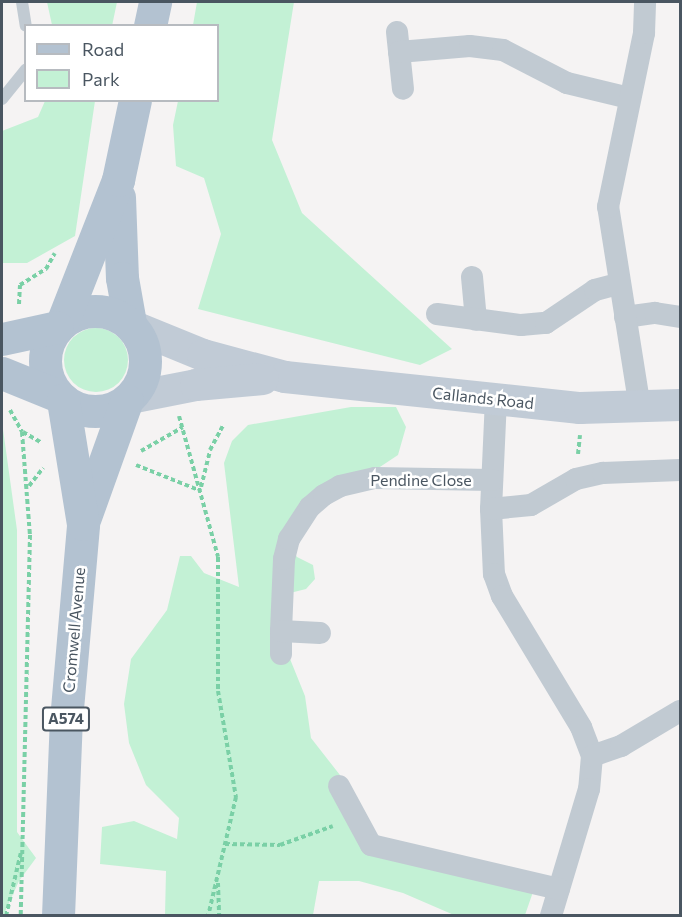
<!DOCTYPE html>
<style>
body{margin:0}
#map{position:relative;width:682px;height:917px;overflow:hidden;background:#f5f3f3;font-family:Commissioner,sans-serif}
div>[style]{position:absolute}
.green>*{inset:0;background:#c3f1d5}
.round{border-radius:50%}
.path>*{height:4px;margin-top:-2px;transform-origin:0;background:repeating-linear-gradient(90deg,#7ad0a6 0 4.5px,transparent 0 7.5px)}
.lane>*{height:12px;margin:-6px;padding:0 6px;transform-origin:6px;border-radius:6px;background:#c1cad2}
.street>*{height:22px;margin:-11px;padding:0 11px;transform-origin:11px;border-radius:11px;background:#c1cad2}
.secondary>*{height:32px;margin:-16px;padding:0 16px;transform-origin:16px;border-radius:16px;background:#c1cbd6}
.primary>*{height:33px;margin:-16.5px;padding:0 16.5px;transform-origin:16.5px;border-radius:16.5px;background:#b3c2d1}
.primary>.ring{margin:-16.5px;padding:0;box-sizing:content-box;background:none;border:33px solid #b3c2d1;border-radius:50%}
span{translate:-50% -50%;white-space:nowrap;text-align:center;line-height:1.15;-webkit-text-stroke:5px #fff;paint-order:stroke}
.shield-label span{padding:2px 4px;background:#fff;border:2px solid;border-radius:4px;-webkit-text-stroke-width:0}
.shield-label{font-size:15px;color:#4a5661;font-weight:700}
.street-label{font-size:16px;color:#4a5661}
.frame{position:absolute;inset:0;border:3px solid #4a5661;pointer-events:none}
.legend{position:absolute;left:24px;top:24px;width:195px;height:78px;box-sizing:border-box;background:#fff;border:2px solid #b7bbc0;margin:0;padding:8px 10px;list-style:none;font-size:18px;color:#4a5661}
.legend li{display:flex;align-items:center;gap:12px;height:30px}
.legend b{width:30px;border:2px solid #b7bbc0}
</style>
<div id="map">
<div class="green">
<i style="clip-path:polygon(47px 2px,117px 2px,112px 26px,52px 25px)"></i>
<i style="clip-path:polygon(197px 2px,294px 2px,272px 140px,302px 213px,452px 349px,420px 365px,198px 309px,221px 234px,204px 178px,176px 166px,173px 125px,178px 101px,218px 100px,218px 26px,193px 25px)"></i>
<i style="clip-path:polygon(45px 101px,95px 101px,75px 236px,27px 263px,2px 263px,2px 131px,38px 117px)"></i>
<i class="round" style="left:64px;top:328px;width:64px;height:64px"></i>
<i style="clip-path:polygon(351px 407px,396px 407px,406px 427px,398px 455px,324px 504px,284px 538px,297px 557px,313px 565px,315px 579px,306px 589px,290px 593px,288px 654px,305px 696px,311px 738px,354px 793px,363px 843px,534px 889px,525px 915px,454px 915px,403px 893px,359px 881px,319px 881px,313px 915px,165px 915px,166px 871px,100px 864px,102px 827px,134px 821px,177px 839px,179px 818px,146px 785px,129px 743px,124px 704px,131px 659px,167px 610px,180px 556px,191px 556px,204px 573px,239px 587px,224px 463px,232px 441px,248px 425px)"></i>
<i style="clip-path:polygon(2px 422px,17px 530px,17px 832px,36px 858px,19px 881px,3px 916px)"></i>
</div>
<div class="path">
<i style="left:19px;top:304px;width:19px;rotate:-87deg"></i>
<i style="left:20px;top:285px;width:31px;rotate:-32deg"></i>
<i style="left:46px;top:269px;width:18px;rotate:-61deg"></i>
<i style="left:10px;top:410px;width:25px;rotate:61deg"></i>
<i style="left:22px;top:432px;width:103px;rotate:85.6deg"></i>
<i style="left:30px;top:535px;width:381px;rotate:91.4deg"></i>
<i style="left:179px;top:416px;width:146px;rotate:74.5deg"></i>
<i style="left:218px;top:557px;width:134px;rotate:90deg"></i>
<i style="left:218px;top:691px;width:108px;rotate:80.4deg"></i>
<i style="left:236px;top:797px;width:122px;rotate:103.2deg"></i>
<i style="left:23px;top:432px;width:20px;rotate:30deg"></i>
<i style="left:141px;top:451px;width:48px;rotate:-29.7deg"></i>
<i style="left:578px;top:454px;width:19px;rotate:-84deg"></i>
<i style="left:136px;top:465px;width:70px;rotate:21.8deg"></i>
<i style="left:29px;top:486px;width:23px;rotate:-52deg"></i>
<i style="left:201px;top:487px;width:38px;rotate:-76deg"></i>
<i style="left:210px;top:450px;width:27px;rotate:-62deg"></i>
<i style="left:225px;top:844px;width:55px;rotate:1deg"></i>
<i style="left:280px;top:845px;width:56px;rotate:-19.7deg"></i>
<i style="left:218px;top:883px;width:33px;rotate:88deg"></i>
<i style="left:6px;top:916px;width:66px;rotate:-76.8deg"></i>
</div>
<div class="lane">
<i style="left:22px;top:2px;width:24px;rotate:81deg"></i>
<i style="left:2px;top:99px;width:38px;rotate:-51deg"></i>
</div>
<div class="street">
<i style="left:397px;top:32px;width:57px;rotate:84deg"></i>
<i style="left:399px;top:52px;width:71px;rotate:-4.8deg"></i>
<i style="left:470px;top:46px;width:33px;rotate:7deg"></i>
<i style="left:503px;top:50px;width:72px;rotate:27.3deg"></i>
<i style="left:567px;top:83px;width:64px;rotate:13.6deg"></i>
<i style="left:472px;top:277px;width:43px;rotate:84.7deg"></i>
<i style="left:437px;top:314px;width:85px;rotate:7.5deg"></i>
<i style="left:521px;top:325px;width:25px;rotate:-5deg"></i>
<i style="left:546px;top:323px;width:59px;rotate:-34deg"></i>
<i style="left:595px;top:290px;width:24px;rotate:-15deg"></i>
<i style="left:625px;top:317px;width:30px;rotate:-8deg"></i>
<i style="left:655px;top:313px;width:25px;rotate:9deg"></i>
<i style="left:496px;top:399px;width:110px;rotate:92.6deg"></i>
<i style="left:491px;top:509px;width:65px;rotate:87.4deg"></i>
<i style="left:494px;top:574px;width:23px;rotate:70deg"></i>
<i style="left:502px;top:596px;width:153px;rotate:58.9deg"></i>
<i style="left:581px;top:727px;width:31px;rotate:69deg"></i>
<i style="left:592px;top:756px;width:33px;rotate:95deg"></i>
<i style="left:589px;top:789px;width:133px;rotate:106.7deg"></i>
<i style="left:640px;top:408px;width:204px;rotate:-99deg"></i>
<i style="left:608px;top:207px;width:178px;rotate:-78.3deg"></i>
<i style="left:644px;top:33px;width:31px;rotate:-88deg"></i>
<i style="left:491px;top:509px;width:40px;rotate:-5.7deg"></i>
<i style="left:531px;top:505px;width:52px;rotate:-30deg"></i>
<i style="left:576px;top:479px;width:28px;rotate:-13deg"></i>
<i style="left:603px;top:473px;width:77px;rotate:-2.2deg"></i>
<i style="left:281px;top:631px;width:72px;rotate:-87.6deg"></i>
<i style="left:284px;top:559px;width:21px;rotate:-76deg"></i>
<i style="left:289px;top:539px;width:38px;rotate:-57deg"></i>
<i style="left:310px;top:507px;width:18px;rotate:-41deg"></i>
<i style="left:324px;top:495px;width:18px;rotate:-29deg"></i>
<i style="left:340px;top:486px;width:36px;rotate:-13deg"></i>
<i style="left:375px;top:478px;width:117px;rotate:1deg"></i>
<i style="left:281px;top:654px;width:23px;rotate:-90deg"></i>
<i style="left:281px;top:631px;width:39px;rotate:3deg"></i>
<i style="left:592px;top:756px;width:31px;rotate:-19deg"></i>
<i style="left:621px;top:746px;width:69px;rotate:-30.7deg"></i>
<i style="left:339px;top:786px;width:67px;rotate:61.5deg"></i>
<i style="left:371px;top:845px;width:193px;rotate:13.2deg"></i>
</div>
<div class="secondary">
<i style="left:132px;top:326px;width:77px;rotate:22.2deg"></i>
<i style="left:203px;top:355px;width:85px;rotate:15deg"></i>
<i style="left:285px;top:377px;width:297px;rotate:6deg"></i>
<i style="left:580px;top:408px;width:100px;rotate:-1.7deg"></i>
<i style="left:130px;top:398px;width:67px;rotate:-11.1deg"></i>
<i style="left:196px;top:385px;width:67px;rotate:-5.1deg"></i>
</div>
<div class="primary">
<i style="left:150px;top:26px;width:25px;rotate:-78deg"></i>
<i style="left:119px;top:197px;width:81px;rotate:87.9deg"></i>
<i style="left:122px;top:278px;width:46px;rotate:79.9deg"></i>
<i class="ring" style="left:45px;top:311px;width:67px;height:67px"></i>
<i style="left:62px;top:323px;width:154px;rotate:-68.6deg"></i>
<i style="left:118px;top:180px;width:82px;rotate:-78deg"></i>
<i style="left:2px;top:339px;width:56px;rotate:-12.3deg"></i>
<i style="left:2px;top:373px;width:61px;rotate:22deg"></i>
<i style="left:85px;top:517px;width:124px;rotate:-70.3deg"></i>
<i style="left:58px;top:916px;width:196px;rotate:-87.7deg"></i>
<i style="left:66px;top:720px;width:197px;rotate:-85deg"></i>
<i style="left:83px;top:524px;width:126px;rotate:-99.2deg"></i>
</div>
<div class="shield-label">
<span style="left:66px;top:719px">A574</span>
</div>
<div class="street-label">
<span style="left:483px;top:398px;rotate:6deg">Callands Road</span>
<span style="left:421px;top:480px">Pendine Close</span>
<span style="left:74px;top:630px;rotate:-85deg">Cromwell Avenue</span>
</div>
<div class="frame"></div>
<ul class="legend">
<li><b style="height:8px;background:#b3c2d1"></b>Road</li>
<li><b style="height:16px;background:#c3f1d5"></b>Park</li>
</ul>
</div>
